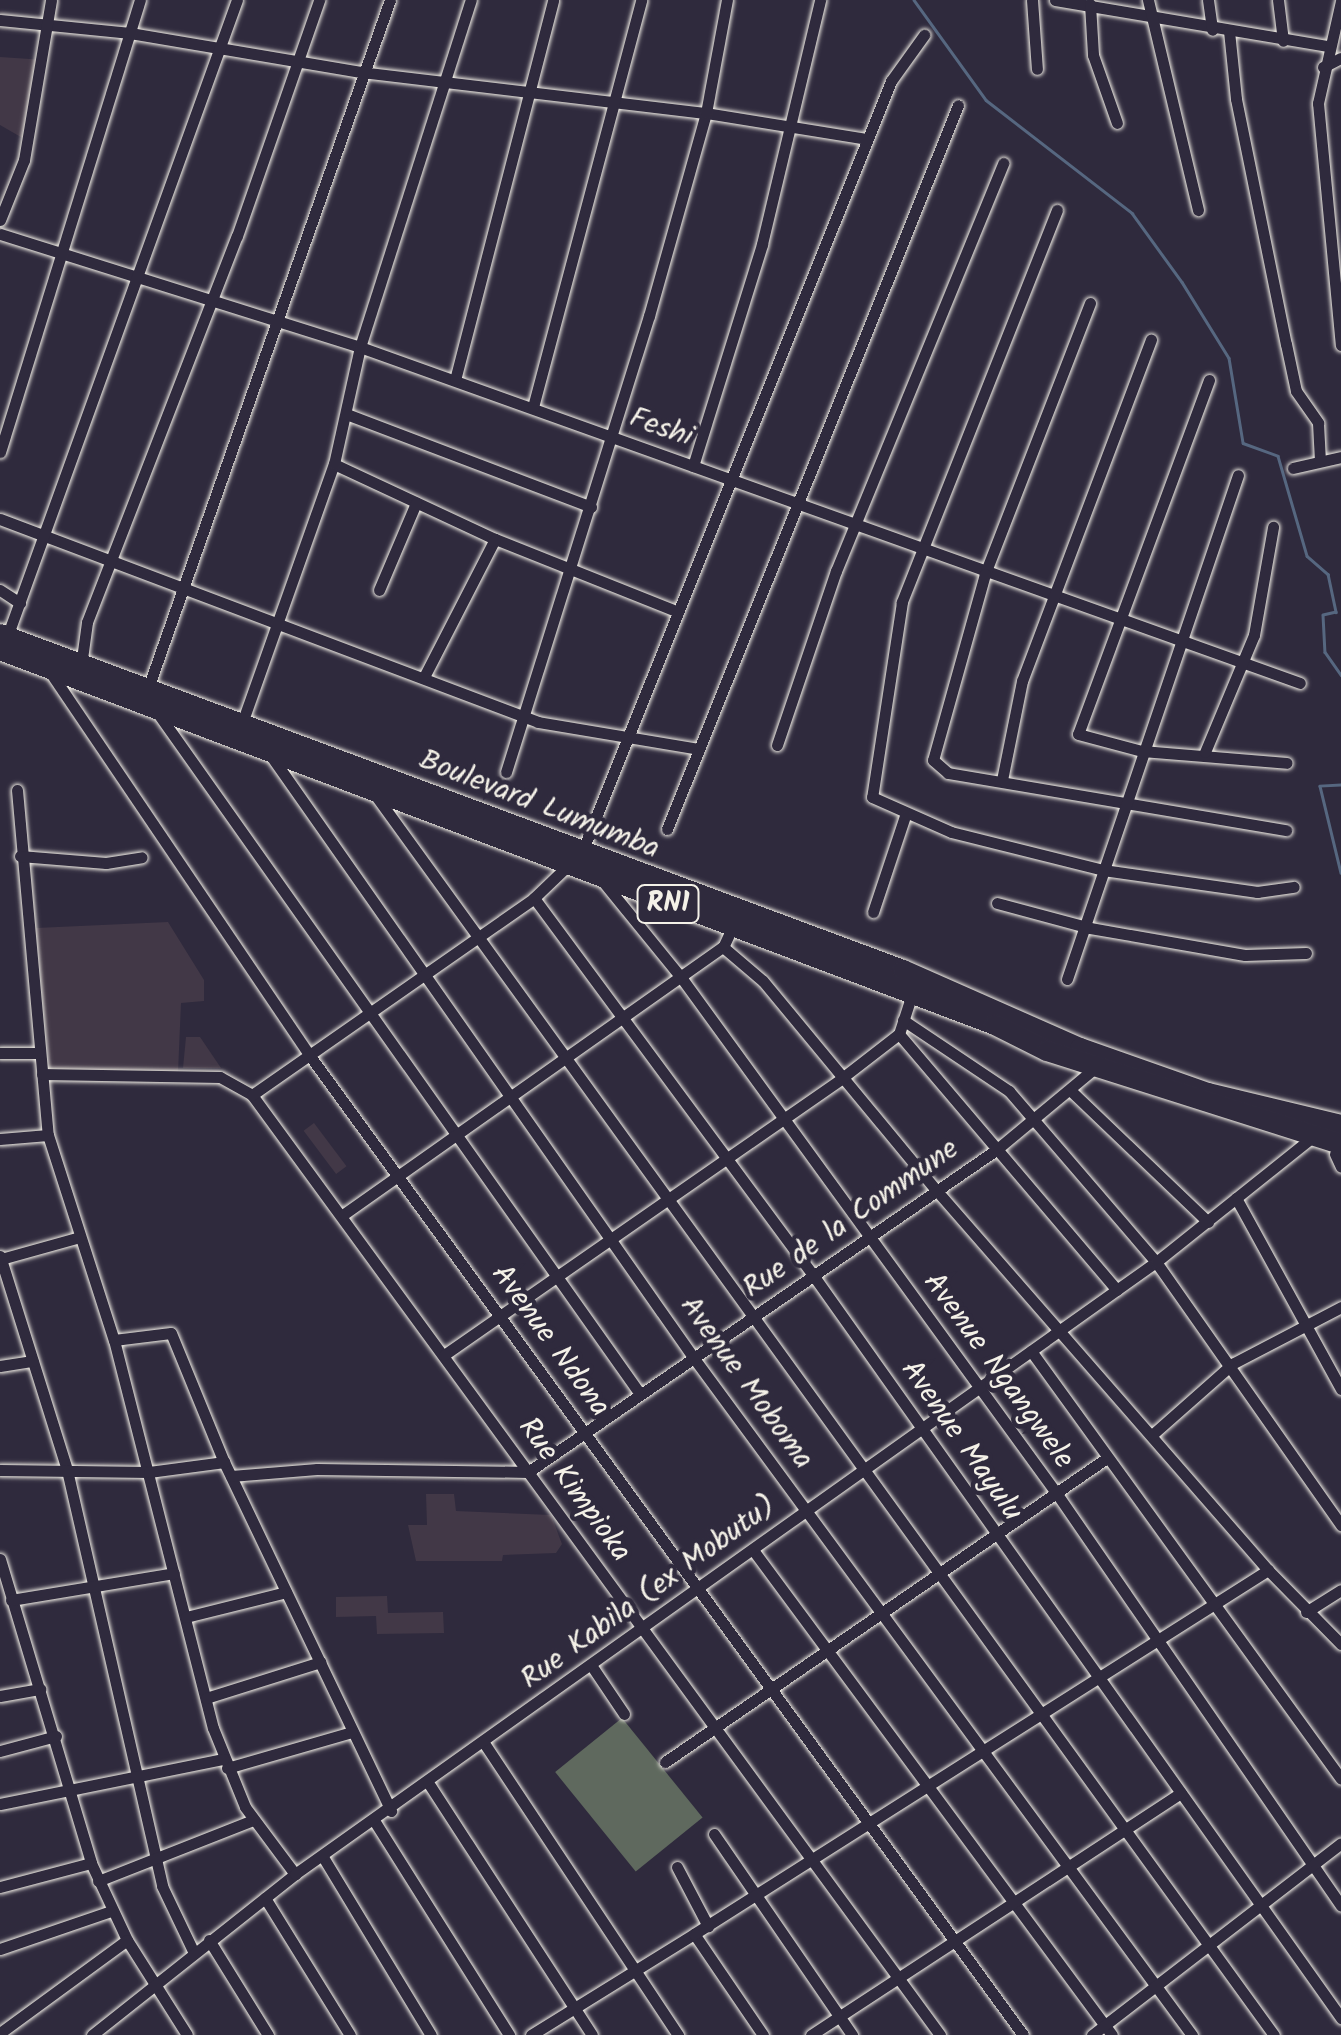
<!DOCTYPE html>
<style>
body{margin:0}
#map{position:relative;width:1341px;height:2035px;overflow:hidden;background:#2f2a3d;font-family:Kalam,sans-serif}
div>[style]{position:absolute}
.built>*{inset:0;background:#423847;transform-origin:0 0}
.green>*{inset:0;background:#5f695e;transform-origin:0 0}
.stream>*{height:2.5px;margin:-1.25px;padding:0 1.25px;transform-origin:1.25px;border-radius:1.25px;background:#566780}
.roads{filter:drop-shadow(0 0 2px #f4f1e8) drop-shadow(0 0 2px #f4f1e8)}
.street>*{height:11px;margin:-5.5px;padding:0 5.5px;transform-origin:5.5px;border-radius:5.5px;background:#2f2a3d}
.highway>*{height:20px;margin:-10px;padding:0 10px;transform-origin:10px;border-radius:10px;background:#2f2a3d}
span{translate:-50% -50%;white-space:nowrap;text-align:center;line-height:1.15;-webkit-text-stroke:9px #2f2a3d;paint-order:stroke}
.shield-label span{padding:2px 8px;background:#2f2a3d;border:2px solid;border-radius:8px;-webkit-text-stroke-width:0}
.shield-label{font-size:28px;color:#f4f1e8;font-weight:700}
.street-label{font-size:30px;color:#f4f1e8}
</style>
<div id="map">
<div class="built">
<i style="clip-path:polygon(0 57px,45px 60px,26px 140px,0 125px)"></i>
<i style="clip-path:polygon(168px 922px,204px 980px,204px 1001px,181px 1003px,178px 1073px,50px 1071px,36px 928px)"></i>
<i style="clip-path:polygon(186px 1037px,200px 1037px,221px 1068px,183px 1068px)"></i>
<i style="left:314px;top:1123px;width:54px;height:13px;rotate:53deg"></i>
<i style="clip-path:polygon(426px 1494px,454px 1494px,456px 1511px,551px 1515px,562px 1544px,556px 1553px,503px 1555px,502px 1561px,416px 1561px,408px 1525px,427px 1525px)"></i>
<i style="clip-path:polygon(387px 1596px,388px 1613px,443px 1612px,444px 1633px,377px 1634px,376px 1616px,336px 1617px,336px 1597px)"></i>
</div>
<div class="green">
<i style="left:622px;top:1718px;width:128px;height:86px;rotate:51deg"></i>
</div>
<div class="stream">
<i style="left:914px;top:0;width:123px;rotate:54.2deg"></i>
<i style="left:986px;top:100px;width:185px;rotate:37.7deg"></i>
<i style="left:1132px;top:213px;width:85px;rotate:54.1deg"></i>
<i style="left:1182px;top:282px;width:89px;rotate:58.3deg"></i>
<i style="left:1229px;top:358px;width:86px;rotate:80.6deg"></i>
<i style="left:1243px;top:443px;width:37px;rotate:20deg"></i>
<i style="left:1278px;top:456px;width:104px;rotate:73.8deg"></i>
<i style="left:1307px;top:556px;width:28px;rotate:41deg"></i>
<i style="left:1328px;top:574px;width:39px;rotate:78deg"></i>
<i style="left:1336px;top:612px;width:13px;rotate:167deg"></i>
<i style="left:1323px;top:615px;width:37px;rotate:87deg"></i>
<i style="left:1325px;top:652px;width:28px;rotate:55deg"></i>
<i style="left:1341px;top:785px;width:21px;rotate:177deg"></i>
<i style="left:1320px;top:786px;width:89px;rotate:76.4deg"></i>
</div>
<div class="roads">
<div class="street">
<i style="left:1032px;top:0;width:69px;rotate:85.9deg"></i>
<i style="left:1055px;top:0;width:277px;rotate:9.6deg"></i>
<i style="left:1148px;top:0;width:216px;rotate:76.6deg"></i>
<i style="left:1208px;top:0;width:30px;rotate:82deg"></i>
<i style="left:1278px;top:0;width:41px;rotate:83deg"></i>
<i style="left:1341px;top:1px;width:105px;rotate:102.7deg"></i>
<i style="left:1318px;top:103px;width:243px;rotate:84.6deg"></i>
<i style="left:1090px;top:4px;width:51px;rotate:86.6deg"></i>
<i style="left:1093px;top:55px;width:72px;rotate:70.6deg"></i>
<i style="left:0;top:20px;width:131px;rotate:5.7deg"></i>
<i style="left:130px;top:33px;width:234px;rotate:9.6deg"></i>
<i style="left:361px;top:72px;width:347px;rotate:6.8deg"></i>
<i style="left:706px;top:113px;width:163px;rotate:9.2deg"></i>
<i style="left:1229px;top:31px;width:68px;rotate:84.1deg"></i>
<i style="left:1236px;top:99px;width:250px;rotate:78.5deg"></i>
<i style="left:1286px;top:344px;width:48px;rotate:78deg"></i>
<i style="left:1296px;top:391px;width:39px;rotate:55deg"></i>
<i style="left:1318px;top:423px;width:35px;rotate:87deg"></i>
<i style="left:1323px;top:67px;width:20px;rotate:-27deg"></i>
<i style="left:1057px;top:210px;width:422px;rotate:111.6deg"></i>
<i style="left:902px;top:602px;width:197px;rotate:98.7deg"></i>
<i style="left:872px;top:797px;width:86px;rotate:23.9deg"></i>
<i style="left:951px;top:832px;width:157px;rotate:14deg"></i>
<i style="left:1103px;top:870px;width:156px;rotate:8.1deg"></i>
<i style="left:1257px;top:892px;width:37px;rotate:-8deg"></i>
<i style="left:0;top:220px;width:65px;rotate:-68.2deg"></i>
<i style="left:24px;top:160px;width:162px;rotate:-80.4deg"></i>
<i style="left:0;top:234px;width:377px;rotate:17.4deg"></i>
<i style="left:360px;top:347px;width:998px;rotate:19.67deg"></i>
<i style="left:1090px;top:303px;width:291px;rotate:111.2deg"></i>
<i style="left:985px;top:574px;width:193px;rotate:105.6deg"></i>
<i style="left:933px;top:760px;width:20px;rotate:41deg"></i>
<i style="left:948px;top:773px;width:343px;rotate:9.6deg"></i>
<i style="left:455px;top:380px;width:392px;rotate:-75.5deg"></i>
<i style="left:1209px;top:380px;width:377px;rotate:110.3deg"></i>
<i style="left:1078px;top:734px;width:66px;rotate:14.9deg"></i>
<i style="left:1142px;top:751px;width:145px;rotate:4.7deg"></i>
<i style="left:533px;top:407px;width:421px;rotate:-75.1deg"></i>
<i style="left:349px;top:415px;width:259px;rotate:20.8deg"></i>
<i style="left:0;top:452px;width:473px;rotate:-72.8deg"></i>
<i style="left:334px;top:464px;width:178px;rotate:25deg"></i>
<i style="left:495px;top:539px;width:197px;rotate:21.7deg"></i>
<i style="left:693px;top:466px;width:232px;rotate:-72.7deg"></i>
<i style="left:762px;top:244px;width:251px;rotate:-76.6deg"></i>
<i style="left:1293px;top:468px;width:49px;rotate:-12.9deg"></i>
<i style="left:0;top:519px;width:575px;rotate:20.67deg"></i>
<i style="left:538px;top:722px;width:163px;rotate:9.5deg"></i>
<i style="left:0;top:590px;width:24px;rotate:33deg"></i>
<i style="left:379px;top:590px;width:95px;rotate:-67deg"></i>
<i style="left:7px;top:637px;width:677px;rotate:-70.15deg"></i>
<i style="left:81px;top:666px;width:44px;rotate:-82.2deg"></i>
<i style="left:87px;top:622px;width:414px;rotate:-68.8deg"></i>
<i style="left:237px;top:236px;width:250px;rotate:-70.8deg"></i>
<i style="left:48px;top:669px;width:467px;rotate:55.9deg"></i>
<i style="left:310px;top:1056px;width:1211px;rotate:53.93deg"></i>
<i style="left:424px;top:677px;width:155px;rotate:-62.8deg"></i>
<i style="left:147px;top:691px;width:732px;rotate:-70.63deg"></i>
<i style="left:157px;top:712px;width:836px;rotate:54.69deg"></i>
<i style="left:241px;top:726px;width:278px;rotate:-70.5deg"></i>
<i style="left:334px;top:464px;width:120px;rotate:-77.5deg"></i>
<i style="left:360px;top:347px;width:364px;rotate:-72.3deg"></i>
<i style="left:777px;top:745px;width:184px;rotate:-71.3deg"></i>
<i style="left:836px;top:571px;width:441px;rotate:-67.7deg"></i>
<i style="left:1205px;top:752px;width:127px;rotate:-67.3deg"></i>
<i style="left:1254px;top:635px;width:110px;rotate:-80deg"></i>
<i style="left:269px;top:753px;width:738px;rotate:54.93deg"></i>
<i style="left:693px;top:1357px;width:842px;rotate:53.65deg"></i>
<i style="left:506px;top:772px;width:478px;rotate:-72.6deg"></i>
<i style="left:649px;top:316px;width:211px;rotate:-74.3deg"></i>
<i style="left:706px;top:113px;width:115px;rotate:-79.5deg"></i>
<i style="left:1002px;top:780px;width:101px;rotate:-78.6deg"></i>
<i style="left:1022px;top:681px;width:365px;rotate:-69.3deg"></i>
<i style="left:17px;top:790px;width:346px;rotate:84.9deg"></i>
<i style="left:48px;top:1135px;width:215px;rotate:72.2deg"></i>
<i style="left:114px;top:1340px;width:400px;rotate:75.7deg"></i>
<i style="left:213px;top:1728px;width:85px;rotate:67.9deg"></i>
<i style="left:245px;top:1807px;width:84px;rotate:53.3deg"></i>
<i style="left:376px;top:796px;width:1530px;rotate:54.07deg"></i>
<i style="left:667px;top:829px;width:780px;rotate:-68.1deg"></i>
<i style="left:20px;top:856px;width:86px;rotate:4.7deg"></i>
<i style="left:106px;top:863px;width:36px;rotate:-9deg"></i>
<i style="left:601px;top:879px;width:130px;rotate:50.9deg"></i>
<i style="left:683px;top:980px;width:636px;rotate:53.96deg"></i>
<i style="left:1057px;top:1494px;width:500px;rotate:55.4deg"></i>
<i style="left:534px;top:898px;width:469px;rotate:53.5deg"></i>
<i style="left:813px;top:1275px;width:912px;rotate:54.6deg"></i>
<i style="left:997px;top:903px;width:96px;rotate:15deg"></i>
<i style="left:1090px;top:928px;width:157px;rotate:9.9deg"></i>
<i style="left:1245px;top:955px;width:61px;rotate:-1.9deg"></i>
<i style="left:873px;top:912px;width:101px;rotate:-71.6deg"></i>
<i style="left:732px;top:928px;width:21px;rotate:115deg"></i>
<i style="left:723px;top:947px;width:52px;rotate:40.4deg"></i>
<i style="left:763px;top:981px;width:273px;rotate:50.4deg"></i>
<i style="left:937px;top:1191px;width:503px;rotate:48.87deg"></i>
<i style="left:1268px;top:1570px;width:104px;rotate:45.4deg"></i>
<i style="left:1067px;top:979px;width:532px;rotate:-71.26deg"></i>
<i style="left:903px;top:1020px;width:128px;rotate:33.8deg"></i>
<i style="left:1009px;top:1091px;width:225px;rotate:49.3deg"></i>
<i style="left:1156px;top:1262px;width:322px;rotate:54.9deg"></i>
<i style="left:899px;top:1034px;width:336px;rotate:49.6deg"></i>
<i style="left:0;top:1053px;width:39px"></i>
<i style="left:42px;top:1074px;width:178px;rotate:1deg"></i>
<i style="left:220px;top:1077px;width:37px;rotate:29deg"></i>
<i style="left:252px;top:1095px;width:1165px;rotate:53.8deg"></i>
<i style="left:1070px;top:1090px;width:191px;rotate:43.7deg"></i>
<i style="left:252px;top:1095px;width:344px;rotate:-34.9deg"></i>
<i style="left:534px;top:898px;width:66px;rotate:-43.8deg"></i>
<i style="left:582px;top:852px;width:831px;rotate:-68.16deg"></i>
<i style="left:891px;top:81px;width:57px;rotate:-54.3deg"></i>
<i style="left:0;top:1139px;width:48px;rotate:-4.8deg"></i>
<i style="left:1335px;top:1154px;width:14px;rotate:65deg"></i>
<i style="left:1236px;top:1198px;width:218px;rotate:61.2deg"></i>
<i style="left:344px;top:1214px;width:464px;rotate:-35.2deg"></i>
<i style="left:0;top:1256px;width:224px;rotate:72.6deg"></i>
<i style="left:67px;top:1470px;width:427px;rotate:77.1deg"></i>
<i style="left:162px;top:1886px;width:72px;rotate:64.5deg"></i>
<i style="left:1px;top:1259px;width:82px;rotate:-15.6deg"></i>
<i style="left:114px;top:1340px;width:57px;rotate:-7deg"></i>
<i style="left:171px;top:1333px;width:139px;rotate:67.7deg"></i>
<i style="left:224px;top:1462px;width:387px;rotate:64.4deg"></i>
<i style="left:1031px;top:1351px;width:528px;rotate:54.08deg"></i>
<i style="left:444px;top:1355px;width:485px;rotate:-34.8deg"></i>
<i style="left:842px;top:1078px;width:72px;rotate:-37.7deg"></i>
<i style="left:899px;top:1034px;width:39px;rotate:-72deg"></i>
<i style="left:0;top:1366px;width:33px;rotate:-9deg"></i>
<i style="left:1153px;top:1434px;width:106px;rotate:-41.5deg"></i>
<i style="left:1232px;top:1364px;width:123px;rotate:-27.6deg"></i>
<i style="left:0;top:1470px;width:149px;rotate:0.8deg"></i>
<i style="left:149px;top:1472px;width:76px;rotate:-7.6deg"></i>
<i style="left:231px;top:1476px;width:86px;rotate:-4.7deg"></i>
<i style="left:317px;top:1469px;width:211px;rotate:0.8deg"></i>
<i style="left:528px;top:1472px;width:568px;rotate:-34.53deg"></i>
<i style="left:996px;top:1150px;width:130px;rotate:-39.7deg"></i>
<i style="left:753px;top:1550px;width:603px;rotate:53.49deg"></i>
<i style="left:0;top:1559px;width:317px;rotate:73.3deg"></i>
<i style="left:91px;top:1863px;width:85px;rotate:64.9deg"></i>
<i style="left:127px;top:1940px;width:112px;rotate:57.7deg"></i>
<i style="left:11px;top:1600px;width:165px;rotate:-9.4deg"></i>
<i style="left:1306px;top:1612px;width:41px;rotate:-32.2deg"></i>
<i style="left:186px;top:1617px;width:103px;rotate:-14deg"></i>
<i style="left:591px;top:1665px;width:59px;rotate:56deg"></i>
<i style="left:0;top:1696px;width:41px;rotate:-9.9deg"></i>
<i style="left:206px;top:1698px;width:120px;rotate:-17.5deg"></i>
<i style="left:484px;top:1743px;width:351px;rotate:56.4deg"></i>
<i style="left:0;top:1751px;width:58px;rotate:-15deg"></i>
<i style="left:665px;top:1762px;width:533px;rotate:-34.53deg"></i>
<i style="left:227px;top:1768px;width:130px;rotate:-16.1deg"></i>
<i style="left:429px;top:1784px;width:299px;rotate:57deg"></i>
<i style="left:0;top:1804px;width:228px;rotate:-11.4deg"></i>
<i style="left:375px;top:1822px;width:252px;rotate:57.8deg"></i>
<i style="left:714px;top:1834px;width:244px;rotate:55.5deg"></i>
<i style="left:323px;top:1857px;width:208px;rotate:58.8deg"></i>
<i style="left:677px;top:1867px;width:67px;rotate:62.3deg"></i>
<i style="left:98px;top:1881px;width:167px;rotate:-21.5deg"></i>
<i style="left:0;top:1887px;width:94px;rotate:-14.8deg"></i>
<i style="left:265px;top:1898px;width:161px;rotate:58.2deg"></i>
<i style="left:209px;top:1940px;width:112px;rotate:58.2deg"></i>
<i style="left:0;top:1949px;width:117px;rotate:-18.9deg"></i>
<i style="left:0;top:2033px;width:157px;rotate:-36.2deg"></i>
<i style="left:92px;top:2035px;width:259px;rotate:-38.4deg"></i>
<i style="left:295px;top:1874px;width:1056px;rotate:-35.41deg"></i>
<i style="left:1156px;top:1262px;width:202px;rotate:-38.6deg"></i>
<i style="left:531px;top:2035px;width:192px;rotate:-31.8deg"></i>
<i style="left:763px;top:2035px;width:122px;rotate:-124.3deg"></i>
<i style="left:694px;top:1934px;width:680px;rotate:-32.38deg"></i>
<i style="left:811px;top:2035px;width:442px;rotate:-33.2deg"></i>
<i style="left:1092px;top:2035px;width:314px;rotate:-37.6deg"></i>
</div>
<div class="highway">
<i style="left:0;top:634px;width:963px;rotate:20.41deg"></i>
<i style="left:903px;top:970px;width:193px;rotate:23.8deg"></i>
<i style="left:1080px;top:1048px;width:136px;rotate:19.4deg"></i>
<i style="left:1208px;top:1093px;width:137px;rotate:13.5deg"></i>
<i style="left:0;top:650px;width:1063px;rotate:20.65deg"></i>
<i style="left:995px;top:1025px;width:58px;rotate:26.6deg"></i>
<i style="left:1047px;top:1051px;width:308px;rotate:17.6deg"></i>
</div>
</div>
<div class="shield-label">
<span style="left:668px;top:904px">RN1</span>
</div>
<div class="street-label">
<span style="left:661px;top:428px;rotate:19deg">Feshi</span>
<span style="left:539px;top:805px;rotate:21deg">Boulevard Lumumba</span>
<span style="left:851px;top:1219px;rotate:-35deg">Rue de la Commune</span>
<span style="left:550px;top:1341px;rotate:54deg">Avenue Ndona</span>
<span style="left:998px;top:1371px;rotate:54deg">Avenue Ngangwele</span>
<span style="left:746px;top:1383px;rotate:54deg">Avenue Moboma</span>
<span style="left:961px;top:1441px;rotate:55deg">Avenue Mayulu</span>
<span style="left:574px;top:1490px;rotate:54deg">Rue Kimpioka</span>
<span style="left:649px;top:1593px;rotate:-36deg">Rue Kabila (ex Mobutu)</span>
</div>
</div>
